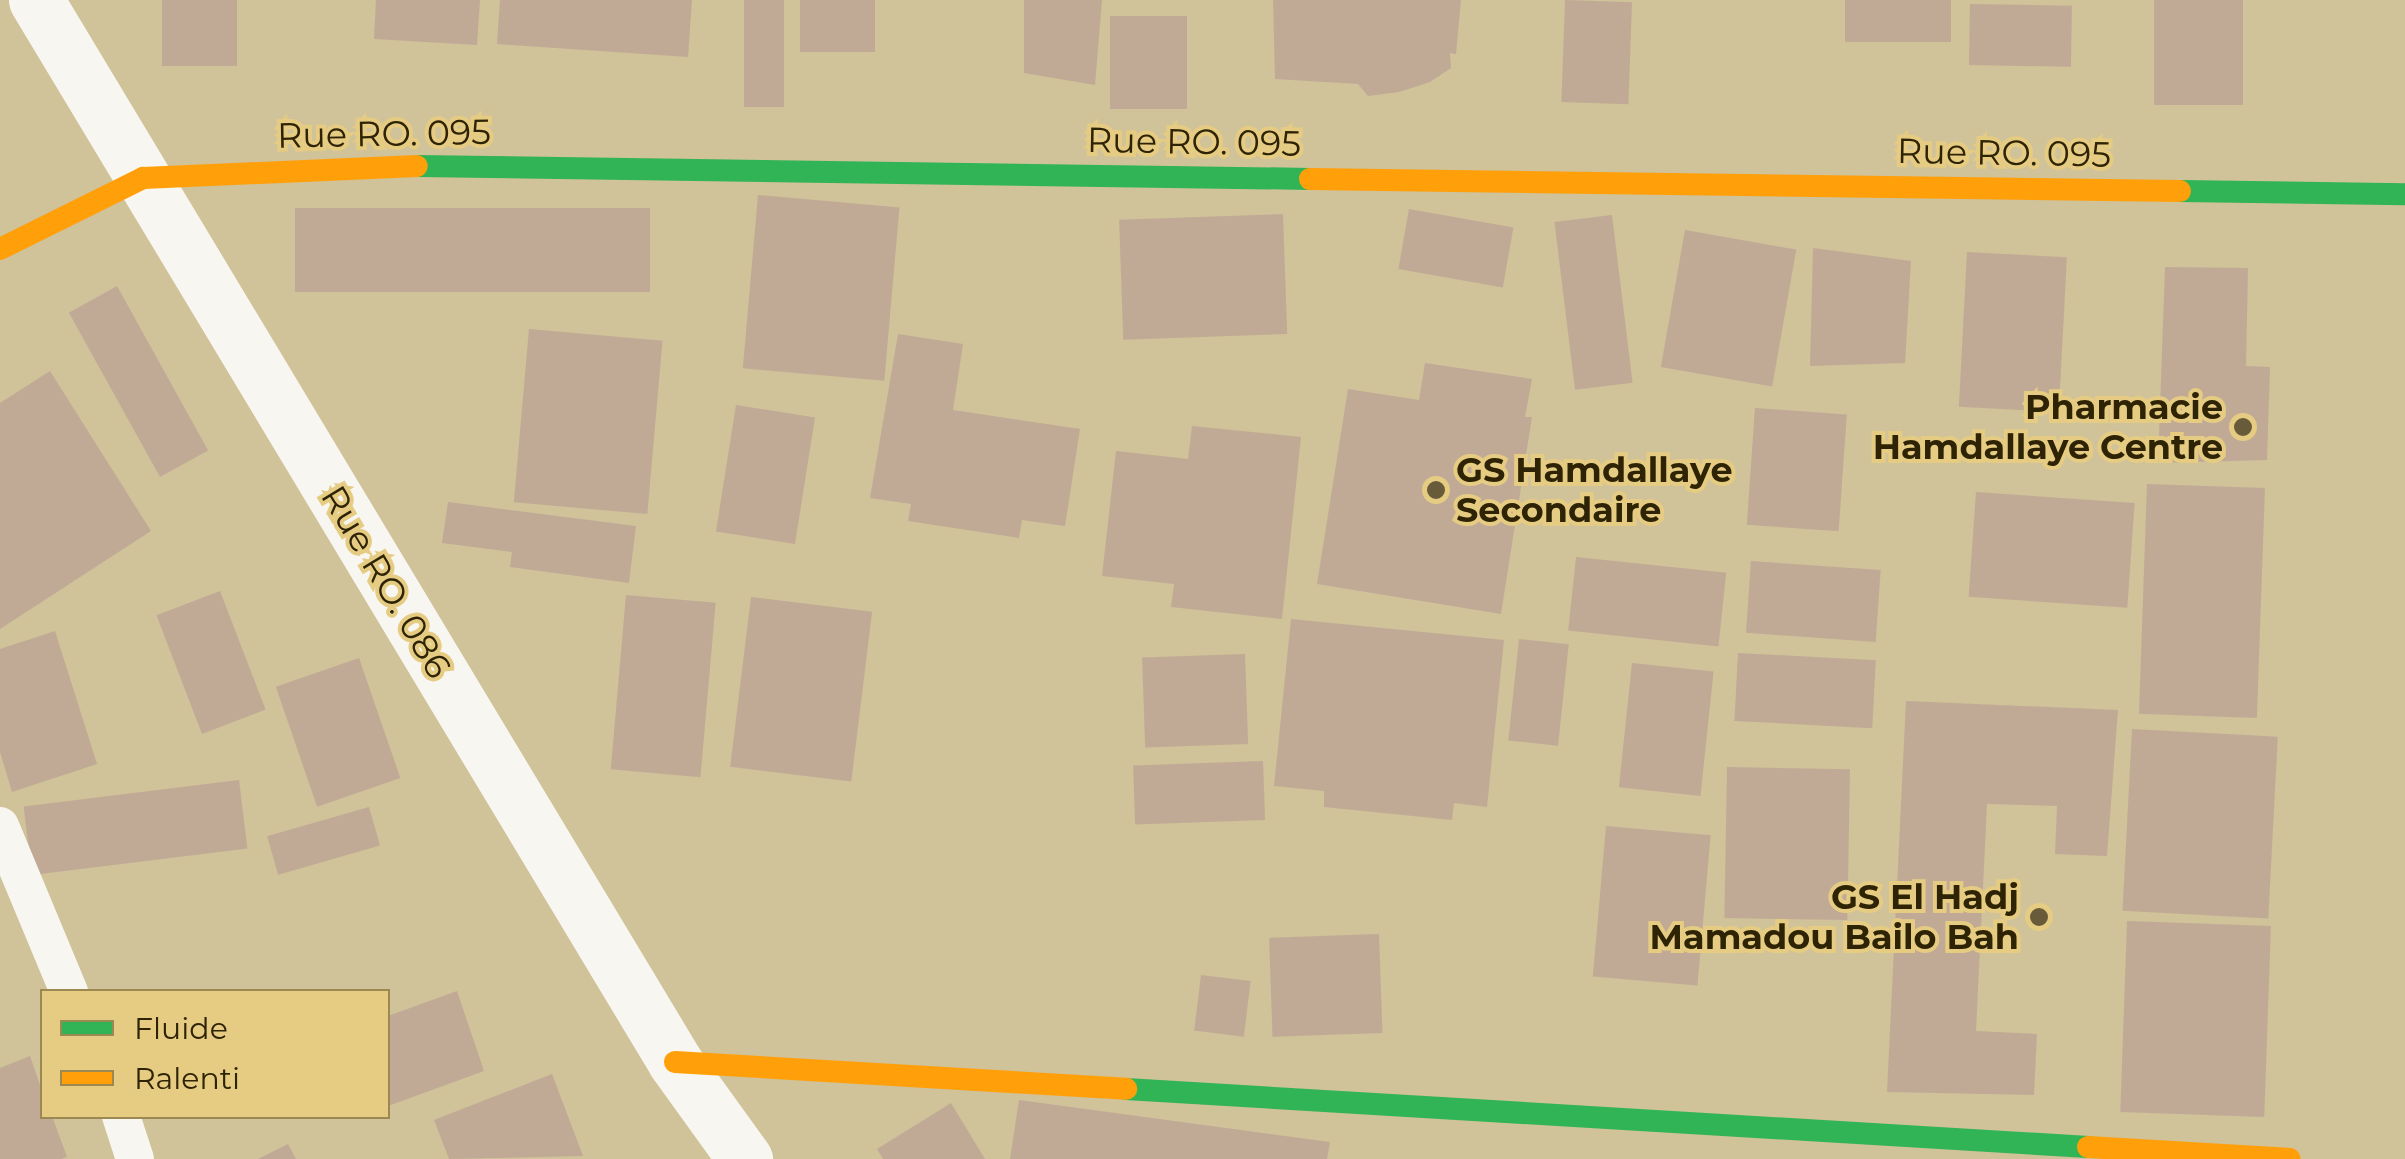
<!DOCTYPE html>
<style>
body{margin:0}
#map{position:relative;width:2405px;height:1159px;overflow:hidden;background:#d0c299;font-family:Montserrat,sans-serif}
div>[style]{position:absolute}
.building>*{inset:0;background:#c0aa96;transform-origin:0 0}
.lane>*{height:38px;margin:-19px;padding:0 19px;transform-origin:19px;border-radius:19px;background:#f8f6f0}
.street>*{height:55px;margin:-27.5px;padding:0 27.5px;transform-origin:27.5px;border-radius:27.5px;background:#f8f6f0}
.fast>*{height:22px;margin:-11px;padding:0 11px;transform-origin:11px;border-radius:11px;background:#30b455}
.slow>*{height:22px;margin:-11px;padding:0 11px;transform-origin:11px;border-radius:11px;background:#ff9f0a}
.dots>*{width:28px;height:28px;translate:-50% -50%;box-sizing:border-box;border:5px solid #e6cc83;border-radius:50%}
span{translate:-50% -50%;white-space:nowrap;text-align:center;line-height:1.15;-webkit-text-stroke:8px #e6cc83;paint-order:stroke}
.street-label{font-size:35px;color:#2e2405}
.poi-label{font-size:35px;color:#2e2405;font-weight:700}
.right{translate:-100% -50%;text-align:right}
.left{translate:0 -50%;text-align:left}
.legend{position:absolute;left:40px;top:989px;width:350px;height:130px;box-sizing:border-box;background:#e6cc83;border:2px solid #9c8951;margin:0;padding:12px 18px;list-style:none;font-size:30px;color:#2e2405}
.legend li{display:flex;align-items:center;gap:20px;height:50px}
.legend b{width:50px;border:2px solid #9c8951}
</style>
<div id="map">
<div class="building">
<i style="left:162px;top:0;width:75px;height:66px"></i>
<i style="clip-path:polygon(376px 0,480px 0,477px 45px,374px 39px)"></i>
<i style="clip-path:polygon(500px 0,692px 0,688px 57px,497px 44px)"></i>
<i style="left:744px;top:0;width:40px;height:107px"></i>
<i style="left:800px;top:0;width:75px;height:52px"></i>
<i style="clip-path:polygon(1024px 0,1102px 0,1095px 85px,1024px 73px)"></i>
<i style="clip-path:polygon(1273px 0,1461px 0,1456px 54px,1450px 53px,1451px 68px,1430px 82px,1399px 92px,1368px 96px,1358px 84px,1275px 79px)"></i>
<i style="left:1565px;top:0;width:67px;height:102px;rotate:2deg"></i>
<i style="left:1845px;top:0;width:106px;height:42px"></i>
<i style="left:2154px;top:0;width:89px;height:105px"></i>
<i style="left:1970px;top:4px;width:102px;height:61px;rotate:1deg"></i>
<i style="left:1110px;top:16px;width:77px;height:93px"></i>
<i style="left:758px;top:195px;width:142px;height:174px;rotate:5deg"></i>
<i style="left:650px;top:208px;width:84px;height:355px;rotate:90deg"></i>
<i style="left:1409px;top:209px;width:106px;height:61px;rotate:10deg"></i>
<i style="left:1283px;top:214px;width:120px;height:164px;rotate:88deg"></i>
<i style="left:1612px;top:215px;width:169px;height:58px;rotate:83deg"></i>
<i style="left:1685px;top:230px;width:113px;height:139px;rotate:10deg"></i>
<i style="clip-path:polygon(1813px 248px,1911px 261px,1905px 363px,1810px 366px)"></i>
<i style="left:1967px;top:252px;width:100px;height:155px;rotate:3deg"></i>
<i style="clip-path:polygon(2165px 267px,2248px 268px,2246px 366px,2270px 367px,2267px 460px,2158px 463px)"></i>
<i style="left:117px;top:286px;width:188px;height:55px;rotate:61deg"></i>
<i style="left:529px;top:329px;width:134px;height:174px;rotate:5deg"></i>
<i style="clip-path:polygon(898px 334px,963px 344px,953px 410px,1080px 429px,1065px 526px,1022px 520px,1019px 538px,908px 521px,911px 504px,870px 498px)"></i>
<i style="clip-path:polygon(1425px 363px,1532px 379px,1525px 417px,1532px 417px,1501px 614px,1317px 584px,1348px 389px,1419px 400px)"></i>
<i style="clip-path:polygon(50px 371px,151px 531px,0 629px,0 403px)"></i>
<i style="left:736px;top:405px;width:80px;height:128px;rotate:9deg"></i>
<i style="left:1755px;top:408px;width:92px;height:117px;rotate:4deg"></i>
<i style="clip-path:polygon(1192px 426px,1301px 437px,1282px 619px,1171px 607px,1174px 584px,1102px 576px,1116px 451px,1188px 459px)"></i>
<i style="left:2147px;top:484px;width:118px;height:230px;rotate:2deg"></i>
<i style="left:1976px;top:492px;width:159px;height:105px;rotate:4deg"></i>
<i style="clip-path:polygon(448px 502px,636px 526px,629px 583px,510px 567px,512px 552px,442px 543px)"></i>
<i style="left:1576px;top:557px;width:151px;height:74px;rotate:6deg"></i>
<i style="left:1751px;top:561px;width:130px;height:72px;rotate:4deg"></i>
<i style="left:220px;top:591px;width:127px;height:68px;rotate:69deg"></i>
<i style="left:626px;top:595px;width:90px;height:175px;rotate:5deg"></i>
<i style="left:751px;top:597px;width:122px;height:171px;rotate:7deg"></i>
<i style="clip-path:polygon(1291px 619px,1504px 640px,1487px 807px,1454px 803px,1452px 820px,1324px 807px,1324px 791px,1274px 786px)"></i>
<i style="clip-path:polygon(55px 631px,97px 764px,12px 792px,0 752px,0 649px)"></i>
<i style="left:1519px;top:639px;width:50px;height:102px;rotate:6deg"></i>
<i style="left:1738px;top:653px;width:138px;height:68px;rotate:3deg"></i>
<i style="left:1245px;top:654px;width:90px;height:103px;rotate:88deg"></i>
<i style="left:359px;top:658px;width:127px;height:88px;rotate:71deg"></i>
<i style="left:1632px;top:663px;width:82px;height:125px;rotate:6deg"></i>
<i style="clip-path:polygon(1906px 701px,2118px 710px,2107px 856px,2055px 854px,2057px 806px,1987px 804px,1976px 1031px,2037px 1034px,2034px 1095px,1887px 1092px)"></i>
<i style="left:2132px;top:729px;width:146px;height:182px;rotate:3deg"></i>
<i style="left:1263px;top:761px;width:59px;height:130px;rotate:88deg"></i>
<i style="left:1727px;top:767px;width:123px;height:151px;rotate:1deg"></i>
<i style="left:239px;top:780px;width:69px;height:217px;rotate:83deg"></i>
<i style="left:369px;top:807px;width:40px;height:106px;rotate:74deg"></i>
<i style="left:1606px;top:826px;width:105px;height:151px;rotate:5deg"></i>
<i style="left:2127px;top:921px;width:144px;height:191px;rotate:2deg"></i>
<i style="left:1379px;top:934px;width:99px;height:110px;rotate:88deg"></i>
<i style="left:1201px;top:975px;width:50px;height:56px;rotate:7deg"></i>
<i style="clip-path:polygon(457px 991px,484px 1071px,388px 1106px,388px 1016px)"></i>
<i style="clip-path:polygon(30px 1056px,42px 1091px,42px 1116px,52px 1116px,67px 1157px,61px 1159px,0 1159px,0 1068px)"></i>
<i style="clip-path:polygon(552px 1074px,583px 1156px,449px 1159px,434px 1120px)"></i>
<i style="clip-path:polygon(1019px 1100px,1330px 1142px,1327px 1159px,1010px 1159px)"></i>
<i style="clip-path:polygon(951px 1103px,985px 1159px,883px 1159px,877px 1149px)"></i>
<i style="clip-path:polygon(288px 1144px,296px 1159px,258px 1159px)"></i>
</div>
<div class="lane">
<i style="left:0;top:826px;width:180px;rotate:67.4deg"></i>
<i style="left:121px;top:1116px;width:45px;rotate:72deg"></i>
</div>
<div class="street">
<i style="left:36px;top:0;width:1239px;rotate:58.96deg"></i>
<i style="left:675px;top:1062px;width:120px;rotate:54.2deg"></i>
</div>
<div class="fast">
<i style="left:417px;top:166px;width:893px;rotate:0.83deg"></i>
<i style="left:2180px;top:191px;width:225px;rotate:0.8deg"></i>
<i style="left:1126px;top:1089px;width:964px;rotate:3.45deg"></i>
</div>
<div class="slow">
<i style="left:1310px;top:179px;width:870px;rotate:0.79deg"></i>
<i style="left:0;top:249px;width:160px;rotate:-26.4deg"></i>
<i style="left:143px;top:178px;width:274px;rotate:-2.5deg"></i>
<i style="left:675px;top:1062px;width:452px;rotate:3.4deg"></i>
<i style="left:2088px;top:1147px;width:202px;rotate:3.4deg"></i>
</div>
<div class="dots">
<i style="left:2243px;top:427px;background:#675b39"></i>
<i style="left:1436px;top:490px;background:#675b39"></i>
<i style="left:2039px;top:917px;background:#675b39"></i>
</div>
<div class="street-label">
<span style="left:384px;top:134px;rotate:-1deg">Rue RO. 095</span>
<span style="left:1194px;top:142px;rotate:1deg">Rue RO. 095</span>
<span style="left:2004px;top:153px;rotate:1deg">Rue RO. 095</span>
<span style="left:386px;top:582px;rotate:59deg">Rue RO. 086</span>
</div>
<div class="poi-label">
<span class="right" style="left:2223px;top:427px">Pharmacie<br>Hamdallaye Centre</span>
<span class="left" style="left:1456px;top:490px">GS Hamdallaye<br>Secondaire</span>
<span class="right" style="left:2019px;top:917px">GS El Hadj<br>Mamadou Bailo Bah</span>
</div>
<ul class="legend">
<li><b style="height:12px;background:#30b455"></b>Fluide</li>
<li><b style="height:12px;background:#ff9f0a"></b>Ralenti</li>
</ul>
</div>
